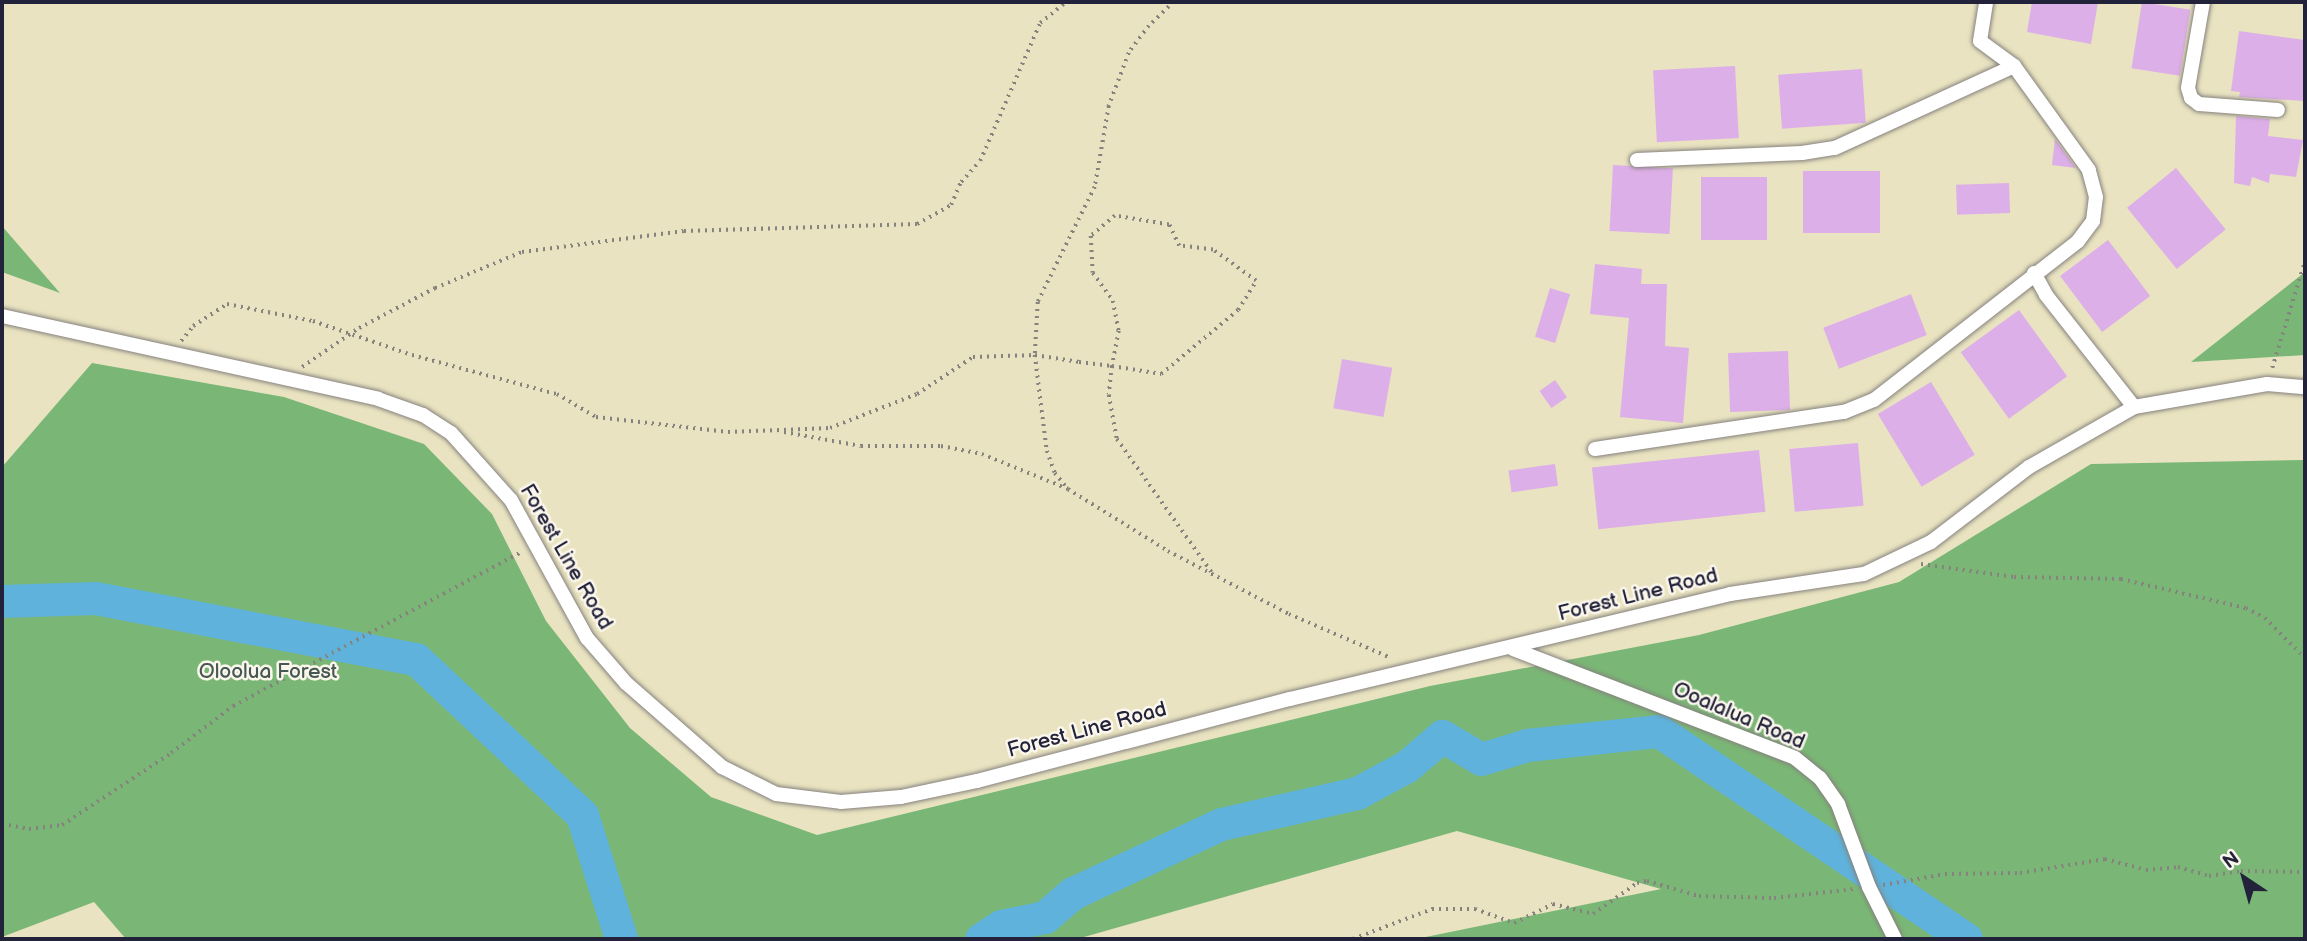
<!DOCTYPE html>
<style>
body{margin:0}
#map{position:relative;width:2307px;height:941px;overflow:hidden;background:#e9e3c1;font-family:"Balsamiq Sans",sans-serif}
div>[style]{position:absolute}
.forest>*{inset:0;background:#7ab776}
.river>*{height:33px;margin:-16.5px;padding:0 16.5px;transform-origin:16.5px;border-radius:16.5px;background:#5fb2db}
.building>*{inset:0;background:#ddafe8;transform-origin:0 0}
.path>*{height:3.5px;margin-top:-1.75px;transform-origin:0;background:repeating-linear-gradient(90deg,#86827e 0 2px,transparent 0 7px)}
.roads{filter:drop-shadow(0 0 2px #86827e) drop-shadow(0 0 2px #86827e)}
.minor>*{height:14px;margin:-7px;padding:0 7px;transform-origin:7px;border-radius:7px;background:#fff}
span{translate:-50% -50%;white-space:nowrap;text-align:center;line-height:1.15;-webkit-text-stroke:5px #fbf7ec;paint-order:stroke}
.street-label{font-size:21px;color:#22223b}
.park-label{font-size:21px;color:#465853}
.frame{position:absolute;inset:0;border:4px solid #22223b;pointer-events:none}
.north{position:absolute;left:2209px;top:843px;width:70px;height:70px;-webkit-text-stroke:5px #fbf7ec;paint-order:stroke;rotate:324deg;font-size:19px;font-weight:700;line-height:28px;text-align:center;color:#22223b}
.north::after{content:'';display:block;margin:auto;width:24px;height:32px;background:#22223b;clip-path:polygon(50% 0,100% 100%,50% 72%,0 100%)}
</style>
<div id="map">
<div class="forest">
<i style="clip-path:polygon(2px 226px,60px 293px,2px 272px)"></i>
<i style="clip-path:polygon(2305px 272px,2305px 355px,2191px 362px)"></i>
<i style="clip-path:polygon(92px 363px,284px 397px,424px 444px,492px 514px,546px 621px,630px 728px,711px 797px,817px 835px,1430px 686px,1699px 635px,1899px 582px,2091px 464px,2305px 460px,2305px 939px,1416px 939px,1661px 889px,1457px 831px,1077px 939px,126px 939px,94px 902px,2px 937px,2px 467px)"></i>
</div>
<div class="river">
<i style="left:2px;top:601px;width:93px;rotate:-1.8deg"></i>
<i style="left:95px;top:598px;width:327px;rotate:10.8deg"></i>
<i style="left:416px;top:659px;width:228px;rotate:43.2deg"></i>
<i style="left:582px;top:815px;width:130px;rotate:72.5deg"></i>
<i style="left:981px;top:939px;width:24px;rotate:-33deg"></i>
<i style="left:1001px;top:926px;width:45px;rotate:-11.6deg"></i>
<i style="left:1045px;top:917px;width:37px;rotate:-41deg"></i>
<i style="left:1073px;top:893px;width:163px;rotate:-25deg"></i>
<i style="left:1221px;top:824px;width:139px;rotate:-12.8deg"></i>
<i style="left:1357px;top:793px;width:57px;rotate:-28.4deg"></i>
<i style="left:1407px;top:766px;width:46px;rotate:-40.6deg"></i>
<i style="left:1442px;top:736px;width:45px;rotate:30.5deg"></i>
<i style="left:1481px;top:759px;width:48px;rotate:-16.9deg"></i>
<i style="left:1527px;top:745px;width:133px;rotate:-6.1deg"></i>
<i style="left:1659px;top:731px;width:371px;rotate:34.1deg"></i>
</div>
<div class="building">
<i style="clip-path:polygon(2032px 2px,2098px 2px,2091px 44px,2027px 32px)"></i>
<i style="left:2142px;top:2px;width:49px;height:67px;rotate:9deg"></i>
<i style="clip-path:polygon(2239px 31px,2305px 40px,2305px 101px,2239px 97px,2240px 92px,2231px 91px)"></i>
<i style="left:1735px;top:66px;width:72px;height:82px;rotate:87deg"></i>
<i style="left:1862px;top:69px;width:54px;height:84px;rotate:86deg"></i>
<i style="clip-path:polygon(2236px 116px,2270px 119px,2268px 136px,2303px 140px,2296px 177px,2270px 174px,2269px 183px,2252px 177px,2250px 186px,2234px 183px)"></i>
<i style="clip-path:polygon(2055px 139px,2076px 168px,2052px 165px)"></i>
<i style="left:1613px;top:165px;width:60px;height:66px;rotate:3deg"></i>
<i style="left:2176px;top:168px;width:79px;height:63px;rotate:51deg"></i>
<i style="left:1803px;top:171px;width:77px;height:62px"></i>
<i style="left:1767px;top:177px;width:63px;height:66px;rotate:90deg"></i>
<i style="left:2009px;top:183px;width:30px;height:53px;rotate:88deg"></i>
<i style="left:2108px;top:240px;width:70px;height:60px;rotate:53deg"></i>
<i style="clip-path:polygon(1595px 264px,1642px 269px,1641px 284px,1667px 284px,1665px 346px,1689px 348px,1683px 423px,1620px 417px,1629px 318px,1590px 314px)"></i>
<i style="left:1550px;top:288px;width:21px;height:51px;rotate:17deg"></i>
<i style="left:1911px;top:294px;width:44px;height:94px;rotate:69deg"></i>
<i style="left:2019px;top:310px;width:82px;height:72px;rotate:54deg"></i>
<i style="left:1788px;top:351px;width:59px;height:60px;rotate:88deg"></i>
<i style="left:1342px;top:359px;width:51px;height:50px;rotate:10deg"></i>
<i style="left:1555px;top:380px;width:21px;height:19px;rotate:55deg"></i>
<i style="left:1931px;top:382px;width:85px;height:62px;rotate:59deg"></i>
<i style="left:1858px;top:443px;width:63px;height:69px;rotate:85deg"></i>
<i style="left:1759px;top:450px;width:62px;height:168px;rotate:84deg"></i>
<i style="left:1555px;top:464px;width:22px;height:47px;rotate:82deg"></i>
</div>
<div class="path">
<i style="left:1174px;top:2px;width:35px;rotate:136deg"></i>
<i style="left:1149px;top:26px;width:34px;rotate:127deg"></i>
<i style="left:1129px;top:53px;width:57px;rotate:110.7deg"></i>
<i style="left:1109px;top:106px;width:82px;rotate:99.8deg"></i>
<i style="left:1095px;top:187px;width:128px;rotate:116.4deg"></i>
<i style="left:1038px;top:302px;width:53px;rotate:93.2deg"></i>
<i style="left:1035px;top:355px;width:97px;rotate:82.9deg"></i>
<i style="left:1047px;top:451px;width:23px;rotate:70deg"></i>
<i style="left:1055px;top:473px;width:21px;rotate:51deg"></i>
<i style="left:1068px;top:489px;width:118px;rotate:31.8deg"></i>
<i style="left:1168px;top:551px;width:136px;rotate:27.5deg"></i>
<i style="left:1289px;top:614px;width:111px;rotate:23.3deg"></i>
<i style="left:181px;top:341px;width:19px;rotate:-51deg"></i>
<i style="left:193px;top:326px;width:40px;rotate:-32.9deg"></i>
<i style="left:227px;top:304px;width:88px;rotate:11.2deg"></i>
<i style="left:313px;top:321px;width:105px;rotate:19deg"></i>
<i style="left:412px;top:355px;width:150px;rotate:15.1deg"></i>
<i style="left:557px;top:394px;width:45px;rotate:30.5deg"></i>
<i style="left:596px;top:417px;width:133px;rotate:6.5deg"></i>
<i style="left:728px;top:432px;width:102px;rotate:-2.2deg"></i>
<i style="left:830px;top:428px;width:93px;rotate:-21.3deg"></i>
<i style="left:917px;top:394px;width:67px;rotate:-33.5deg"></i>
<i style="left:973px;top:357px;width:62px;rotate:-1.8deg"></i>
<i style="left:1035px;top:355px;width:45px;rotate:9deg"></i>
<i style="left:1079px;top:362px;width:33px;rotate:7deg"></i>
<i style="left:1112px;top:366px;width:50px;rotate:9.3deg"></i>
<i style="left:1161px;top:374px;width:100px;rotate:-39.7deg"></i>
<i style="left:1238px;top:310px;width:34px;rotate:-58deg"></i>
<i style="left:1256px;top:281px;width:53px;rotate:-144.2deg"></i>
<i style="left:1213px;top:250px;width:34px;rotate:-173deg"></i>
<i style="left:1179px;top:246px;width:23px;rotate:-115deg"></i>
<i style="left:1169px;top:225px;width:55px;rotate:-170.5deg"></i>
<i style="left:1115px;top:216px;width:31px;rotate:140deg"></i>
<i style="left:1091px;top:236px;width:37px;rotate:87deg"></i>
<i style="left:1093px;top:273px;width:34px;rotate:54deg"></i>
<i style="left:1113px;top:301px;width:31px;rotate:79deg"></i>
<i style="left:1119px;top:331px;width:36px;rotate:101deg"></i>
<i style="left:1112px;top:366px;width:29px;rotate:96deg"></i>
<i style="left:1109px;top:395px;width:45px;rotate:79.7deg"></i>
<i style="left:1117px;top:439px;width:166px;rotate:54.6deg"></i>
<i style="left:302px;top:367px;width:69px;rotate:-34.4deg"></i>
<i style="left:359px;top:328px;width:86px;rotate:-27.8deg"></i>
<i style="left:435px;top:288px;width:94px;rotate:-22.5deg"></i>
<i style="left:522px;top:252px;width:163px;rotate:-7.4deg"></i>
<i style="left:684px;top:231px;width:233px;rotate:-1.7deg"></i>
<i style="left:917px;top:224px;width:39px;rotate:-29deg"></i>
<i style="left:951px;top:205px;width:25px;rotate:-67deg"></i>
<i style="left:961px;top:182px;width:28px;rotate:-48deg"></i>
<i style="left:980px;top:161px;width:150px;rotate:-66.5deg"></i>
<i style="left:1040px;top:23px;width:33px;rotate:-39deg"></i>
<i style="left:2272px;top:368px;width:112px;rotate:-72.9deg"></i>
<i style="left:784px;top:432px;width:78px;rotate:10.3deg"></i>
<i style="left:861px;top:446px;width:80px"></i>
<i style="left:941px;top:446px;width:42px;rotate:11deg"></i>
<i style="left:982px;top:454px;width:93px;rotate:22.1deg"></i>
<i style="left:1921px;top:564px;width:94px;rotate:8deg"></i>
<i style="left:2014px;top:577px;width:107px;rotate:1.1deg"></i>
<i style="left:2121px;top:579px;width:128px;rotate:13.1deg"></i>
<i style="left:2246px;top:608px;width:21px;rotate:28deg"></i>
<i style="left:2265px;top:618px;width:57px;rotate:45deg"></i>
<i style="left:2px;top:824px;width:27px;rotate:10deg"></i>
<i style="left:29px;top:829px;width:33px;rotate:-7deg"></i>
<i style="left:62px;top:825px;width:131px;rotate:-33.4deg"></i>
<i style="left:171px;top:753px;width:78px;rotate:-37.2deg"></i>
<i style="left:233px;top:706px;width:327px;rotate:-28.1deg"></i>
<i style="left:1883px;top:885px;width:63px;rotate:-10.1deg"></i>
<i style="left:1945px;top:874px;width:75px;rotate:-0.8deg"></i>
<i style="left:2020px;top:873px;width:86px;rotate:-9.4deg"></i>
<i style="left:2105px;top:859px;width:42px;rotate:15deg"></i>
<i style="left:2146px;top:870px;width:32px;rotate:-5deg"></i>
<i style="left:2178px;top:867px;width:32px;rotate:16deg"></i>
<i style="left:2209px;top:876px;width:32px;rotate:-9deg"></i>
<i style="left:2241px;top:871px;width:64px;rotate:0.9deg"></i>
<i style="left:1353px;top:939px;width:85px;rotate:-20.8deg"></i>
<i style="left:1432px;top:909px;width:43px"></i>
<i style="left:1475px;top:909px;width:41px;rotate:19.7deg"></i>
<i style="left:1514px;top:923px;width:43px;rotate:-26deg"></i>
<i style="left:1553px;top:904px;width:41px;rotate:14deg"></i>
<i style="left:1593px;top:914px;width:54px;rotate:-35.2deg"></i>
<i style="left:1637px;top:883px;width:10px;rotate:-11deg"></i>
<i style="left:1647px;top:881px;width:54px;rotate:16.1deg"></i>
<i style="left:1699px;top:896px;width:75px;rotate:1.5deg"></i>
<i style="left:1774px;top:898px;width:81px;rotate:-6.3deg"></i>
</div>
<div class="roads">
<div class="minor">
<i style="left:2203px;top:2px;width:87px;rotate:99.9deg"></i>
<i style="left:2188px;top:88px;width:10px;rotate:73deg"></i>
<i style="left:2191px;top:98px;width:10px;rotate:37deg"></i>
<i style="left:2199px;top:104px;width:79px;rotate:4.3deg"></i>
<i style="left:1637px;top:160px;width:165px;rotate:-2.4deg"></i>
<i style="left:1802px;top:153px;width:33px;rotate:-9deg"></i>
<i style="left:1835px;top:148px;width:197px;rotate:-24.6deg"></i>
<i style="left:2034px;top:273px;width:25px;rotate:61deg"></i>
<i style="left:2046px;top:295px;width:142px;rotate:51.8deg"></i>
<i style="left:2px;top:316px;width:385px;rotate:12.4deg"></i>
<i style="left:378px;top:399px;width:48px;rotate:19.6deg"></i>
<i style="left:423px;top:415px;width:33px;rotate:33deg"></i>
<i style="left:451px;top:433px;width:90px;rotate:48.2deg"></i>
<i style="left:511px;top:500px;width:158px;rotate:61.2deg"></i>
<i style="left:587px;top:638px;width:60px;rotate:49.1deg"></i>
<i style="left:626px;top:683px;width:128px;rotate:41.2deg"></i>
<i style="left:722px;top:767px;width:60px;rotate:26.6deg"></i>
<i style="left:776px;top:794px;width:65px;rotate:7deg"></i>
<i style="left:841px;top:802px;width:60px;rotate:-4.8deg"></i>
<i style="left:901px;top:797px;width:78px;rotate:-11.9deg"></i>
<i style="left:977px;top:781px;width:324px;rotate:-14.7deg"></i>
<i style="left:1290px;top:699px;width:452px;rotate:-13.4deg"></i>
<i style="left:1730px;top:594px;width:135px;rotate:-8.5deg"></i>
<i style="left:1864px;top:574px;width:74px;rotate:-25.5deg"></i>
<i style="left:1931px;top:542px;width:123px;rotate:-37.4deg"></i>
<i style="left:2029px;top:467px;width:121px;rotate:-29.7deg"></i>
<i style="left:2134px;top:407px;width:135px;rotate:-9.8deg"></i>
<i style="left:2267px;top:384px;width:38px;rotate:5deg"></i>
<i style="left:1595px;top:449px;width:252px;rotate:-8.5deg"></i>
<i style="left:1844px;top:412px;width:32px;rotate:-22deg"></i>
<i style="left:1874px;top:400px;width:259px;rotate:-37.9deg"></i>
<i style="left:2078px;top:241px;width:25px;rotate:-53deg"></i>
<i style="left:2093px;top:221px;width:24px;rotate:-83deg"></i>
<i style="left:2096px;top:197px;width:28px;rotate:-105deg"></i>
<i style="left:2089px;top:170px;width:128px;rotate:-125.8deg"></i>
<i style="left:2014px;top:66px;width:42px;rotate:-143.7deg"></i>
<i style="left:1980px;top:41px;width:39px;rotate:-81deg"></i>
<i style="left:1513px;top:649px;width:302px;rotate:21.1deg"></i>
<i style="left:1795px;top:758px;width:32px;rotate:39deg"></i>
<i style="left:1820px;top:778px;width:32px;rotate:55deg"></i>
<i style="left:1838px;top:804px;width:89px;rotate:69.5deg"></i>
<i style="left:1869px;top:887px;width:58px;rotate:63.4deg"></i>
</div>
</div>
<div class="street-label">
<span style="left:566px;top:557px;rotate:60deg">Forest Line Road</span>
<span style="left:1638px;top:595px;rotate:-14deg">Forest Line Road</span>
<span style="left:1739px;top:716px;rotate:23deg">Ooalalua Road</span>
<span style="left:1087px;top:730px;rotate:-15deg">Forest Line Road</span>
</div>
<div class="park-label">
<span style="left:268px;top:672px">Oloolua Forest</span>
</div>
<div class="frame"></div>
<div class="north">N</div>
</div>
